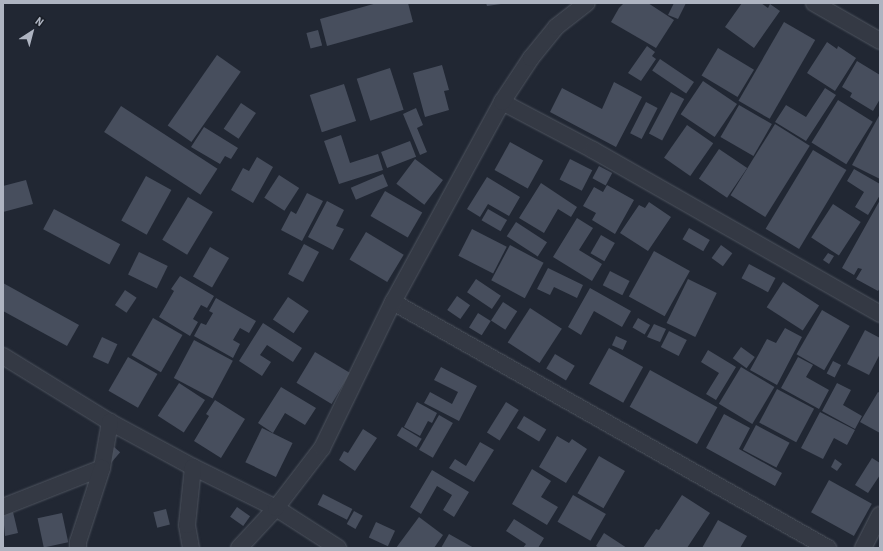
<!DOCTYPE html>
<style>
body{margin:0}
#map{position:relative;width:883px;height:551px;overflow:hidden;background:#212733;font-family:"Roboto Condensed",sans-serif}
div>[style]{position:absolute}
.building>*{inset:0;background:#474e5d;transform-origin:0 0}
.roads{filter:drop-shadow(0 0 1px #4e545f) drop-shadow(0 0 1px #4e545f)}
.street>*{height:16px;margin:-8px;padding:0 8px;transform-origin:8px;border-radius:8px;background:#343944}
span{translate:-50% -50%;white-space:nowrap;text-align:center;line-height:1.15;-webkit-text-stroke:4px #1a1f28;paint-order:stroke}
.frame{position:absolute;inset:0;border:4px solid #aeb4c1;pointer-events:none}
.north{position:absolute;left:12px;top:12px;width:40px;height:40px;-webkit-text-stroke:3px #1a1f28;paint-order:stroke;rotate:36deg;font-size:11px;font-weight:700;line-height:16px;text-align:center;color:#aeb4c1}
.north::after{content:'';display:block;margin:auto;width:14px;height:18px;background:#aeb4c1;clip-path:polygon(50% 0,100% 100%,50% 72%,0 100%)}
</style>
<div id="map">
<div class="building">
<i style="clip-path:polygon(377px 3px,408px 3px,413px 22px,327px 46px,320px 19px)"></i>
<i style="clip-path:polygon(486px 3px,501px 3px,501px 4px,487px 6px)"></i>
<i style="clip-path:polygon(624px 3px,648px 3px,674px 20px,656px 48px,611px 22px,619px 8px)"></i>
<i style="clip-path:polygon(674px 3px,686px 3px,678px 19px,668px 15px)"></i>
<i style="clip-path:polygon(742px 3px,761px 3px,768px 8px,770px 4px,780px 11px,754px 48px,725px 27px)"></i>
<i style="left:784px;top:22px;width:36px;height:91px;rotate:30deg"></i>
<i style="left:318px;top:30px;width:16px;height:12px;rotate:75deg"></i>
<i style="clip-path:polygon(827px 42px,837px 49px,838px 46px,856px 58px,835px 91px,807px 73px)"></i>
<i style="clip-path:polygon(647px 46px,655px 52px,652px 56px,656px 59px,641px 81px,628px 73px)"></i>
<i style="left:718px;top:48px;width:42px;height:32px;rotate:31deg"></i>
<i style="left:217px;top:55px;width:29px;height:86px;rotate:35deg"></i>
<i style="left:660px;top:59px;width:41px;height:14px;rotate:34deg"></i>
<i style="clip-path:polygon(857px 61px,880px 75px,880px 99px,873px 111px,850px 97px,852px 93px,842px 87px)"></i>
<i style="clip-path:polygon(442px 65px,449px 90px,444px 91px,449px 110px,425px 117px,413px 73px)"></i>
<i style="left:390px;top:68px;width:44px;height:35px;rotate:72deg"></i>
<i style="left:703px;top:81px;width:41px;height:40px;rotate:34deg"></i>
<i style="clip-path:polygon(614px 82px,642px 97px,616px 147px,550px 112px,562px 88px,602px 109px)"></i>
<i style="left:344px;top:84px;width:39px;height:36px;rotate:72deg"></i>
<i style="clip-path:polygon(825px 88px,836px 95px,806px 141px,775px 122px,786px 105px,806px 117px)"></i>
<i style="left:671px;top:92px;width:15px;height:47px;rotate:28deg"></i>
<i style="left:838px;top:100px;width:41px;height:50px;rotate:32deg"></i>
<i style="left:646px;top:102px;width:13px;height:35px;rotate:27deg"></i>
<i style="left:241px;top:103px;width:18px;height:31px;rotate:34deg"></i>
<i style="left:739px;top:105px;width:38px;height:37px;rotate:30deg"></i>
<i style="left:121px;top:106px;width:115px;height:31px;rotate:33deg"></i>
<i style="clip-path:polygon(416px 108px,423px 125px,417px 128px,427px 152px,420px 155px,403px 114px)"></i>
<i style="clip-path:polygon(880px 114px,880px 179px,852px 165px)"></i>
<i style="left:775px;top:124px;width:41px;height:84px;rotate:32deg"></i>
<i style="left:687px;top:125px;width:32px;height:40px;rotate:35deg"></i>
<i style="clip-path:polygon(204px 127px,238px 148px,231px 159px,225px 156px,220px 164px,191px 147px)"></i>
<i style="clip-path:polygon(341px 135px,350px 163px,378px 154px,383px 170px,339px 184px,324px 141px)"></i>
<i style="left:410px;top:141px;width:17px;height:31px;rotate:69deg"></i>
<i style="left:510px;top:142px;width:38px;height:32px;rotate:29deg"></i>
<i style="left:719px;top:149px;width:34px;height:36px;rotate:34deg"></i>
<i style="left:813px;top:150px;width:39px;height:92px;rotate:31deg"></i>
<i style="clip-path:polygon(257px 157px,273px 167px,253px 203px,231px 190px,243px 168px,249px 171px)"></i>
<i style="left:415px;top:159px;width:35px;height:31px;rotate:37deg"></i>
<i style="left:570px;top:159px;width:25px;height:23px;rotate:27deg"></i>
<i style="left:599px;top:166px;width:15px;height:14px;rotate:28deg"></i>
<i style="clip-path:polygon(854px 169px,880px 184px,880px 195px,868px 215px,855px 207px,864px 192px,847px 181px)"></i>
<i style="left:383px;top:174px;width:13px;height:35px;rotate:67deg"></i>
<i style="left:279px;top:175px;width:24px;height:27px;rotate:33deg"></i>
<i style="left:146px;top:176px;width:29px;height:51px;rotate:29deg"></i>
<i style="clip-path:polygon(487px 177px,520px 197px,509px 216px,488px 204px,480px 217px,467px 209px)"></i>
<i style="clip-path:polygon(26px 180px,33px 204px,3px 212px,3px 186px)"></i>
<i style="clip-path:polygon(541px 183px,577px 207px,571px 217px,558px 209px,544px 233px,519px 218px)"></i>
<i style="clip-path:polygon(607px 185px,634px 200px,615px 234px,592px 220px,596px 213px,583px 206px,594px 187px,603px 192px)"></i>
<i style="left:385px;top:191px;width:43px;height:29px;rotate:30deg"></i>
<i style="clip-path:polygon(307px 193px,323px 201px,302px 241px,281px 230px,291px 211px,296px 214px)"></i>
<i style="left:188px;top:197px;width:29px;height:50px;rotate:31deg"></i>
<i style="clip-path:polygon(880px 200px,880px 288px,878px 291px,856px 279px,862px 269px,858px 268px,854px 275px,842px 268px)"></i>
<i style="clip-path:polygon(327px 201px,344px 210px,336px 226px,344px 229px,333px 250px,308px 237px)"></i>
<i style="clip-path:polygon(649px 202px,671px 217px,648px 251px,620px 233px,639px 205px,645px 208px)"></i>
<i style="left:833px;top:204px;width:33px;height:40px;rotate:33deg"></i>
<i style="left:54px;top:209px;width:75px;height:23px;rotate:28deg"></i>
<i style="left:488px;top:209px;width:22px;height:13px;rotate:30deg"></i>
<i style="clip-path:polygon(577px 218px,593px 228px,579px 250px,602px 264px,592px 281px,553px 257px)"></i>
<i style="left:516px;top:222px;width:37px;height:17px;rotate:33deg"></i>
<i style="left:689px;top:228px;width:24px;height:13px;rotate:30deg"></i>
<i style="left:472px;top:229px;width:39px;height:30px;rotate:27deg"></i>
<i style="left:366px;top:232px;width:44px;height:32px;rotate:31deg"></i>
<i style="left:601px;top:235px;width:16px;height:21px;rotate:30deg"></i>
<i style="left:304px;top:244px;width:17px;height:34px;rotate:28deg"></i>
<i style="left:510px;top:245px;width:38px;height:40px;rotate:28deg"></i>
<i style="left:721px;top:245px;width:14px;height:16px;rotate:36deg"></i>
<i style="left:210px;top:247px;width:22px;height:34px;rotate:30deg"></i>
<i style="left:654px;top:251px;width:41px;height:52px;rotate:29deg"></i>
<i style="left:139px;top:252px;width:32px;height:25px;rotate:26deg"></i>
<i style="clip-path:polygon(828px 253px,834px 256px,829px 264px,823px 260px)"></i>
<i style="left:749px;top:264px;width:30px;height:16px;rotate:28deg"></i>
<i style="clip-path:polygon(548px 268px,583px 285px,577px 298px,554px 287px,550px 295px,537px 289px)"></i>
<i style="left:610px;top:271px;width:22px;height:16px;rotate:27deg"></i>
<i style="clip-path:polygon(180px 276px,214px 296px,207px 308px,201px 305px,193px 319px,198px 322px,190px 336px,159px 317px,174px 291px,171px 289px)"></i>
<i style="left:476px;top:279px;width:30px;height:16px;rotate:34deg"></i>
<i style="left:688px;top:279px;width:32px;height:49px;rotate:26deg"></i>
<i style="left:783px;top:282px;width:43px;height:30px;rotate:33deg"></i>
<i style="clip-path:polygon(3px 283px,79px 325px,67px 346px,3px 311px)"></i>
<i style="clip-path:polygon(590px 288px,631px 311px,622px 327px,594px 311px,581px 335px,568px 327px)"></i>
<i style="left:125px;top:290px;width:14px;height:18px;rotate:34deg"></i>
<i style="left:457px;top:296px;width:16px;height:17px;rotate:35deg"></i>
<i style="left:288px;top:297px;width:25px;height:27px;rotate:34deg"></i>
<i style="clip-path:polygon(216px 298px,256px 321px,249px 333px,240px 328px,233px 340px,240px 344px,233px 358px,194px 336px,201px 323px,206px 325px,213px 313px,209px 311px)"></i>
<i style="left:503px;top:302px;width:17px;height:22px;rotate:33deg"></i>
<i style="left:530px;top:308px;width:38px;height:41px;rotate:33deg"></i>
<i style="left:822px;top:310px;width:32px;height:51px;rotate:30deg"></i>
<i style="left:478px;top:313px;width:15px;height:17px;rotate:32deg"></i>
<i style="left:153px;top:318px;width:34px;height:43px;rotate:30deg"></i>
<i style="left:638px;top:318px;width:14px;height:11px;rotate:30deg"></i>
<i style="clip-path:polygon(263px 323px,302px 348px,293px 362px,267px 345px,260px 355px,271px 362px,262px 376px,239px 361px)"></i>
<i style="clip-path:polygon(654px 324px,666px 329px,660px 342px,647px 337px)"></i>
<i style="clip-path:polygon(785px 328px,802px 337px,777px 385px,750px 370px,767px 339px,776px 343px)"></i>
<i style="clip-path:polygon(865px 330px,880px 338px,880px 354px,869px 375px,847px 364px)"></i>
<i style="left:669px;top:331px;width:20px;height:18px;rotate:27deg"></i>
<i style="left:616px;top:336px;width:12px;height:10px;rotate:24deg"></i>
<i style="left:102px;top:337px;width:17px;height:22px;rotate:25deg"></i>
<i style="left:194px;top:340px;width:44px;height:43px;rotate:28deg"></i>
<i style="left:741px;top:347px;width:17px;height:14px;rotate:36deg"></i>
<i style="left:609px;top:348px;width:39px;height:41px;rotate:29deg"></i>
<i style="clip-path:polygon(708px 350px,736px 367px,716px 400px,706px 394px,719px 373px,701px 362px)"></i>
<i style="left:315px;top:352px;width:41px;height:36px;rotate:31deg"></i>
<i style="left:555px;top:354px;width:23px;height:17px;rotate:31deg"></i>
<i style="left:128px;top:357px;width:34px;height:39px;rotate:30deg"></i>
<i style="clip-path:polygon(798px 357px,813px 365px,806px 377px,829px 390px,819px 409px,781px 388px)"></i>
<i style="left:833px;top:361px;width:9px;height:14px;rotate:27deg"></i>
<i style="clip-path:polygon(441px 367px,477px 386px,459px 421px,424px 403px,430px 392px,452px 404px,458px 392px,434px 380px)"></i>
<i style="left:741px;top:367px;width:39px;height:43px;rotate:31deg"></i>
<i style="left:650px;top:370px;width:77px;height:42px;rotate:29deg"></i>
<i style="left:179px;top:383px;width:31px;height:39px;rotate:33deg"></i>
<i style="clip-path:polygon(837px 383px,851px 390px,843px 405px,862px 416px,855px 429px,822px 411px)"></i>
<i style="clip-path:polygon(281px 387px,316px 408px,305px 425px,285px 413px,273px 433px,258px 423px)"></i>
<i style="left:777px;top:389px;width:42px;height:38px;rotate:28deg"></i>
<i style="clip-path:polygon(878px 392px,880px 393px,880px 433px,860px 422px)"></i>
<i style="clip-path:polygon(215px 400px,245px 419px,221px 458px,194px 441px,209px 416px,206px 414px)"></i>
<i style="clip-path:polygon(417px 402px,437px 413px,432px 423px,428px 421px,420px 436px,404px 427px)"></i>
<i style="left:506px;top:402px;width:15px;height:36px;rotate:32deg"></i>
<i style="clip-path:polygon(820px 412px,855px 430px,847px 445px,834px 438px,823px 459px,801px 448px)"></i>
<i style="clip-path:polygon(724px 414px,750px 428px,739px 449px,782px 473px,775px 486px,706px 448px)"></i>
<i style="left:439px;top:415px;width:16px;height:40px;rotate:30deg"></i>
<i style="left:524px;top:416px;width:26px;height:14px;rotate:31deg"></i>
<i style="left:756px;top:425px;width:38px;height:28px;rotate:28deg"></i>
<i style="left:402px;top:427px;width:23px;height:10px;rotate:31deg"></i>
<i style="left:262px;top:428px;width:34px;height:38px;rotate:26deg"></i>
<i style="clip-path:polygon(363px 429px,377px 438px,355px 471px,339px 460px,344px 451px,348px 453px)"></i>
<i style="clip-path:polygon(557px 436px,569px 443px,572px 439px,587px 449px,566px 483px,539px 467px)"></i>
<i style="clip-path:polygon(480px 442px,494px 450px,474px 482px,449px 468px,455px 459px,466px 466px)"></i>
<i style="left:114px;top:447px;width:8px;height:14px;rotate:40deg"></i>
<i style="left:599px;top:456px;width:30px;height:43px;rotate:30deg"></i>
<i style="clip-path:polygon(872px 458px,880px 463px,880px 475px,868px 493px,855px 485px)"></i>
<i style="clip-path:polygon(835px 459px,842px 464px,837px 471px,831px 467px)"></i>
<i style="clip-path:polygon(532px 469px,551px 481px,541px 497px,558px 507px,547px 525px,512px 504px)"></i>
<i style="clip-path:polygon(432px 470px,469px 492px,454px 517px,443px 510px,452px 495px,437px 486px,421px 514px,410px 507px)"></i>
<i style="left:829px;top:480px;width:49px;height:37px;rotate:29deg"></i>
<i style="left:323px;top:494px;width:33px;height:12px;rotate:27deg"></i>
<i style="left:573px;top:495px;width:38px;height:31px;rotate:30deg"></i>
<i style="clip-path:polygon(682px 495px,710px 513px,687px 548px,643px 548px,656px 529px,659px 530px)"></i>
<i style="left:237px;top:507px;width:16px;height:12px;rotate:35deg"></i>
<i style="left:166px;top:509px;width:16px;height:13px;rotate:76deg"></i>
<i style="left:354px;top:511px;width:10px;height:15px;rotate:29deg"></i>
<i style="clip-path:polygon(13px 512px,18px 533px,5px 536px,3px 514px)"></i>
<i style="left:62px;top:513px;width:30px;height:25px;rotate:78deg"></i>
<i style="clip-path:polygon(419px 517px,443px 535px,434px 548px,396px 548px)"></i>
<i style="clip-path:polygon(514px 519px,544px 538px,538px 548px,523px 548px,526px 544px,506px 531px)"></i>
<i style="clip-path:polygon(718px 520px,747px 536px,740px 548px,702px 548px)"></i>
<i style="left:376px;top:522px;width:21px;height:17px;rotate:25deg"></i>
<i style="clip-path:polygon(604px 533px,627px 548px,599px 548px,596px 546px)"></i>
<i style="clip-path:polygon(449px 534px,474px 548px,441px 548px)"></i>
</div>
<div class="roads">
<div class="street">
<i style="left:814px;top:3px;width:76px;rotate:29.9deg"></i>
<i style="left:502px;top:102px;width:103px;rotate:27.8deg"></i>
<i style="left:593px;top:150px;width:331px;rotate:29.7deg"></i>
<i style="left:393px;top:302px;width:500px;rotate:29.5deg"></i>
<i style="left:3px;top:356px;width:126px;rotate:31.7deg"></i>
<i style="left:110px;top:422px;width:94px;rotate:28.5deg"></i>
<i style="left:193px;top:467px;width:93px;rotate:26.3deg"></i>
<i style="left:276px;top:508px;width:74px;rotate:32.8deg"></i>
<i style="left:3px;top:507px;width:106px;rotate:-21.5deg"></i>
<i style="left:102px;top:468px;width:47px;rotate:-80.1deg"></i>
<i style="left:78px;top:548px;width:6px;rotate:-90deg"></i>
<i style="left:78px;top:542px;width:78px;rotate:-72deg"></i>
<i style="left:191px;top:548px;width:23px;rotate:-100deg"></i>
<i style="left:187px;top:525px;width:58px;rotate:-84.1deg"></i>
<i style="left:239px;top:548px;width:54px;rotate:-47.2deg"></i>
<i style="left:276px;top:508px;width:76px;rotate:-52.5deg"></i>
<i style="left:322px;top:448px;width:162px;rotate:-64.1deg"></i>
<i style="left:393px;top:302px;width:228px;rotate:-61.4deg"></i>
<i style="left:502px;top:102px;width:53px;rotate:-56.6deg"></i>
<i style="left:531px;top:58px;width:40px;rotate:-51deg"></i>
<i style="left:556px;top:27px;width:39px;rotate:-38deg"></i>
<i style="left:863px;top:548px;width:37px;rotate:-63deg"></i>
</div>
</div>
<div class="frame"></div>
<div class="north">N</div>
</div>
